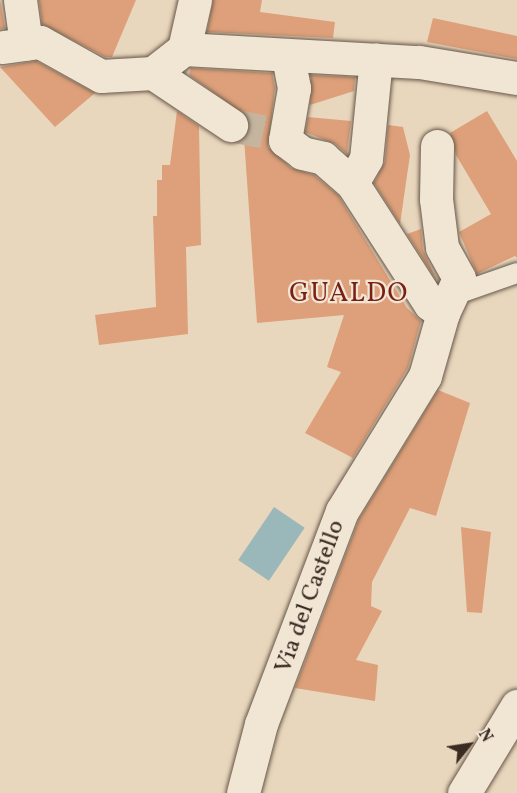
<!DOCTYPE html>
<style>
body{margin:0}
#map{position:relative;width:517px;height:793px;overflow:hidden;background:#e9d7bd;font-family:Vollkorn,serif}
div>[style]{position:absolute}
.water>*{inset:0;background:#9ab7ba;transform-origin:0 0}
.building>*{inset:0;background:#dda07a}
.street-tunnel>*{height:33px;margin-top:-16.5px;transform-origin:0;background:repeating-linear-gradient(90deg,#c6b59e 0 33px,transparent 0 49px)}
.roads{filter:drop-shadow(0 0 2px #665749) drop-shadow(0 0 2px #665749)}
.lane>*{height:20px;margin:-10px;padding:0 10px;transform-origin:10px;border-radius:10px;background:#f1e5d4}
.street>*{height:33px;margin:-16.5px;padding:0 16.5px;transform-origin:16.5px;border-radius:16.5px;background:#f1e5d4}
span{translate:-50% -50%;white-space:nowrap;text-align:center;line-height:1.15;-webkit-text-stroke:4.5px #f1e5d4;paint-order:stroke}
.street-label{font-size:24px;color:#3a2c22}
.quarter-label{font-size:27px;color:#7a1f14;letter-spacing:1.5px}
.north{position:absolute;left:439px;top:715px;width:60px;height:60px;-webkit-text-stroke:4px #f1e5d4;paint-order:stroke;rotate:60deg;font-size:16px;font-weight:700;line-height:24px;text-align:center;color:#3a2c22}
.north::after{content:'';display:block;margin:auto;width:21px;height:27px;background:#3a2c22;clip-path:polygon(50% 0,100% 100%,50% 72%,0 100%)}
</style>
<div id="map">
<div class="water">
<i style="left:274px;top:507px;width:37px;height:64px;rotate:34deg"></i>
</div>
<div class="building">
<i style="clip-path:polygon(0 0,5px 28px,0 29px)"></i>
<i style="clip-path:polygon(39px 0,136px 0,112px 57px,105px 57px,42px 24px)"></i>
<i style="clip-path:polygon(213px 0,262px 0,260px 12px,335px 22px,333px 38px,207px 32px)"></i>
<i style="clip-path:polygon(433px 18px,517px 36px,517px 59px,427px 42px)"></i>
<i style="clip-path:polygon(36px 61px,95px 93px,55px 127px,0 67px)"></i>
<i style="clip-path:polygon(191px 68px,272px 73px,275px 88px,268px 147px,291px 168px,314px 175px,338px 195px,407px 308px,421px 321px,408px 368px,353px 458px,305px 433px,341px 372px,327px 367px,344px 315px,257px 323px,244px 138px,250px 127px,248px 117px,189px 75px)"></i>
<i style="clip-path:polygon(311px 75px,355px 77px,354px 91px,310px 105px)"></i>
<i style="clip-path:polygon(177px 111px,199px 126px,201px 245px,186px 247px,188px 334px,99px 345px,95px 315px,156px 307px,153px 216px,157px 216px,157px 180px,162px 180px,162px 165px,170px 165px)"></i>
<i style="clip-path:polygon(487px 111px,517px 161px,517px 258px,515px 256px,477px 274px,459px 232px,491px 214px,456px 155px,450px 133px)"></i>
<i style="clip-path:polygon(308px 117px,351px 121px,347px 154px,335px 144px,305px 132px)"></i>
<i style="clip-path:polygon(388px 125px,403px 127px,410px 155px,400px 224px,374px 183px,385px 161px)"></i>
<i style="clip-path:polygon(421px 229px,423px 250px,437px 281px,407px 234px)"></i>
<i style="clip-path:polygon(438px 390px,470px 403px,436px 516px,410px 508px,372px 582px,371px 606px,382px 611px,356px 660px,378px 665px,375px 701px,295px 688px,359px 519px)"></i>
<i style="clip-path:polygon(461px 527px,491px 532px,482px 613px,467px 612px)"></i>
</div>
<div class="street-tunnel">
<i style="left:231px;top:125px;width:47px;rotate:11.1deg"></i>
</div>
<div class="roads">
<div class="lane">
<i style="left:454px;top:295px;width:67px;rotate:-19.2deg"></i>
</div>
<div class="street">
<i style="left:20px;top:0;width:44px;rotate:82.2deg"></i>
<i style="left:3px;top:47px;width:37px;rotate:-8deg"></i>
<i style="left:40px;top:42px;width:70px;rotate:29.1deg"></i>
<i style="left:101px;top:76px;width:52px;rotate:-3.3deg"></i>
<i style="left:153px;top:73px;width:94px;rotate:33.7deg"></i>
<i style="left:184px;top:49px;width:50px;rotate:-77.3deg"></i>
<i style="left:288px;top:57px;width:32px;rotate:79deg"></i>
<i style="left:294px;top:88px;width:53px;rotate:99.8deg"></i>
<i style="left:285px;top:140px;width:21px;rotate:37deg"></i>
<i style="left:302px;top:153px;width:22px;rotate:13deg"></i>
<i style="left:323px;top:158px;width:38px;rotate:41deg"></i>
<i style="left:352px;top:183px;width:144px;rotate:57.2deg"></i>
<i style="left:430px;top:304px;width:16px;rotate:35deg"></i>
<i style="left:153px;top:73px;width:39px;rotate:-38deg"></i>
<i style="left:184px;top:49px;width:235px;rotate:3.2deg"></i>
<i style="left:419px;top:62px;width:99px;rotate:9.3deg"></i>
<i style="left:352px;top:183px;width:28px;rotate:-60deg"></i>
<i style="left:366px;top:159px;width:100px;rotate:-84.3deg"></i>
<i style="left:243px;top:793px;width:71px;rotate:-75.4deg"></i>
<i style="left:261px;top:724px;width:228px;rotate:-69.2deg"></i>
<i style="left:342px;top:511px;width:158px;rotate:-58.4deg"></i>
<i style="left:425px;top:376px;width:66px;rotate:-74.1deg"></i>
<i style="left:443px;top:313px;width:38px;rotate:-65deg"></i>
<i style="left:459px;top:278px;width:35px;rotate:-119deg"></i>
<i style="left:442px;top:247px;width:48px;rotate:-97.1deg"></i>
<i style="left:436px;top:199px;width:53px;rotate:-88.9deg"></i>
<i style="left:464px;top:793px;width:102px;rotate:-58.7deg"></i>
</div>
</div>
<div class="street-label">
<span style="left:311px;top:597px;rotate:-70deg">Via del Castello</span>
</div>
<div class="quarter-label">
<span style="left:349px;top:295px">GUALDO</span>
</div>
<div class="north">N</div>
</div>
